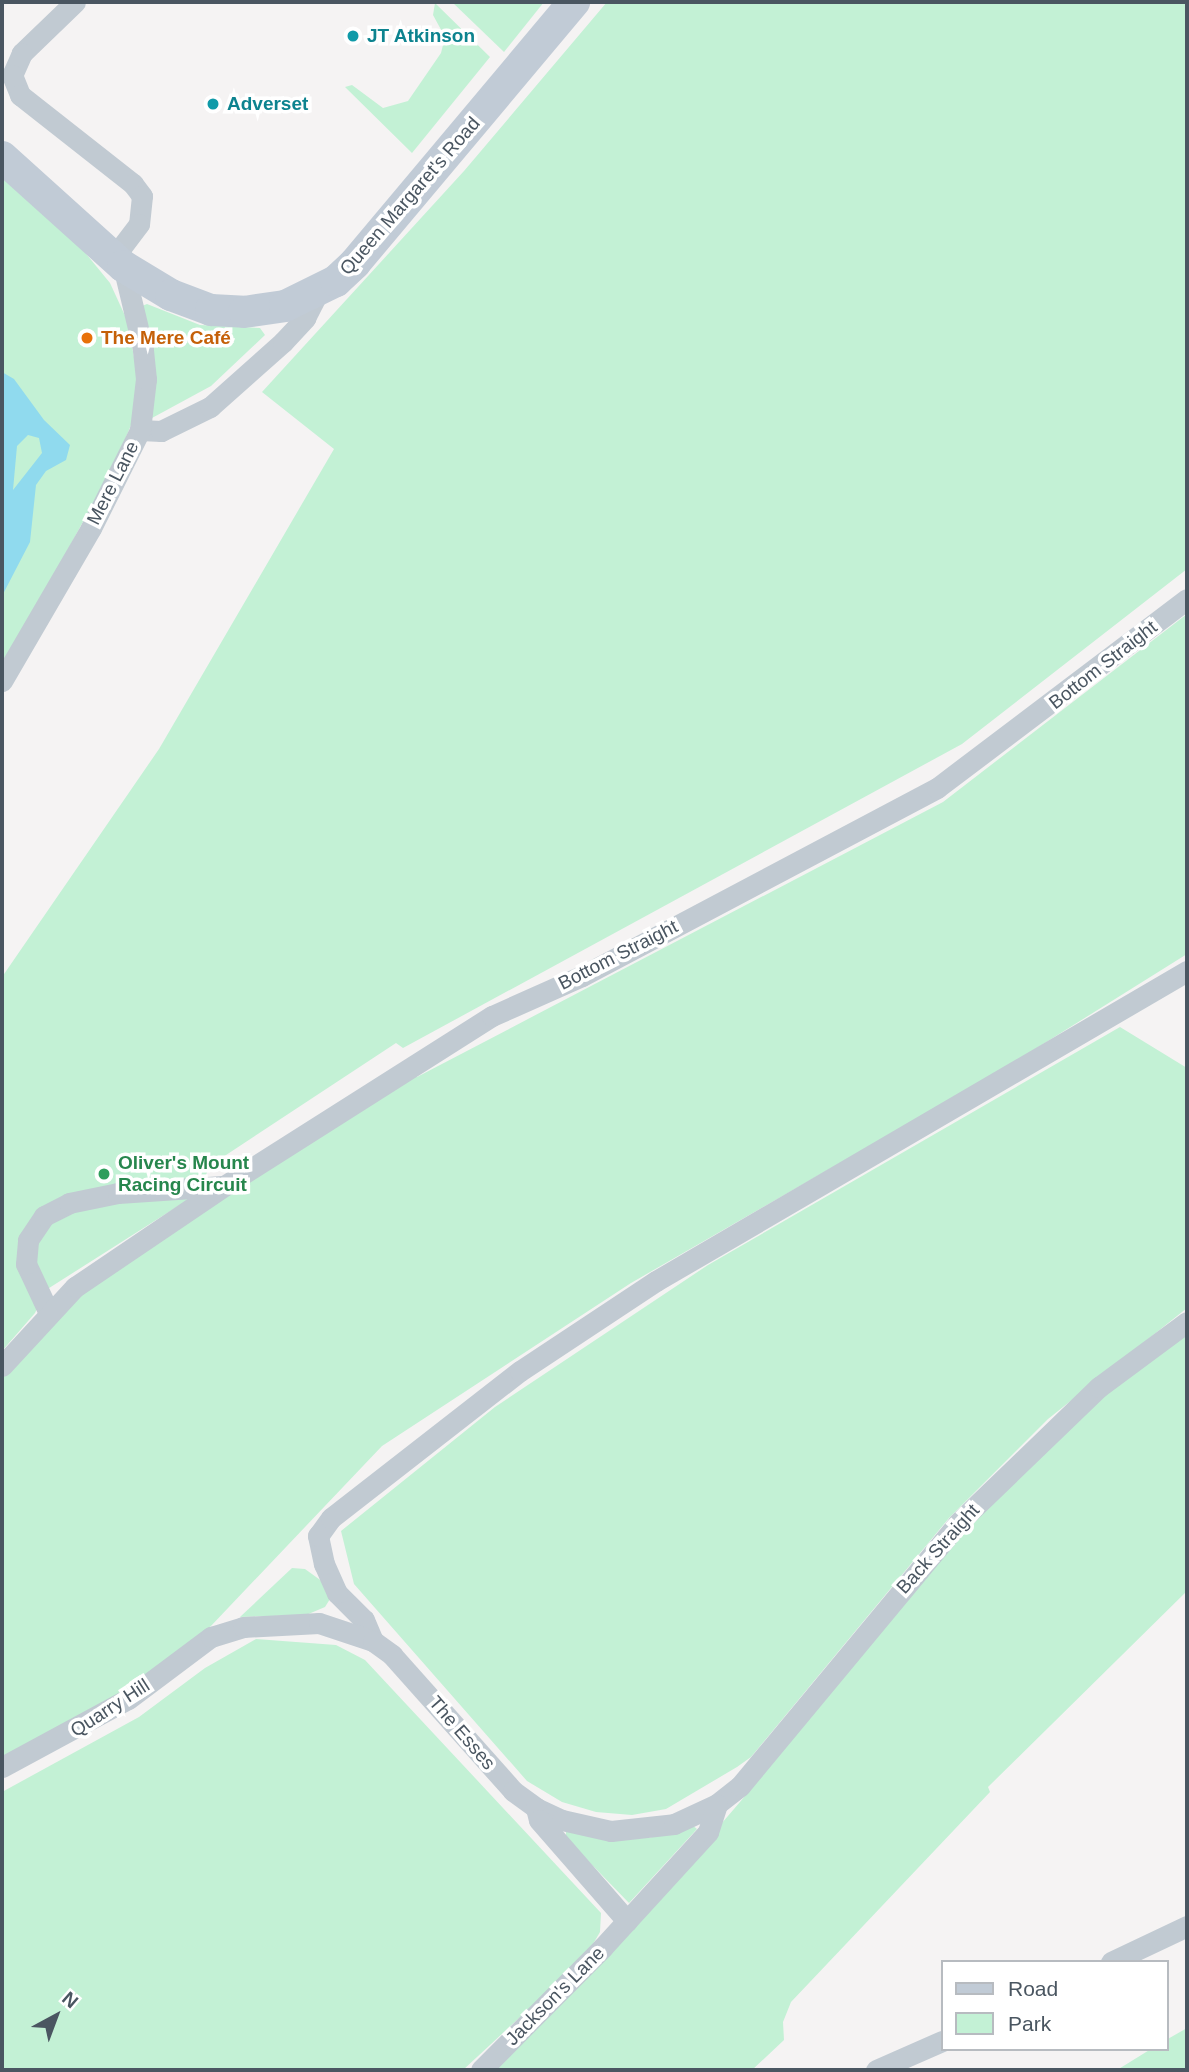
<!DOCTYPE html>
<meta charset="utf-8">
<style>
body{margin:0}
#map{position:relative;width:1189px;height:2072px;overflow:hidden;background:#f5f3f3;font-family:Arial,sans-serif}
div>[style]{position:absolute}
.green>*{inset:0;background:#c3f1d5}
.water>*{inset:0;background:#90daee}
.minor>*{height:21px;margin:-10.5px;padding:0 10.5px;transform-origin:10.5px;border-radius:10.5px;background:#c1cad2}
.secondary>*{height:32px;margin:-16px;padding:0 16px;transform-origin:16px;border-radius:16px;background:#c1cbd6}
.dots>*{width:19px;height:19px;translate:-50% -50%;box-sizing:border-box;border:4px solid #fff;border-radius:50%}
span{translate:-50% -50%;white-space:nowrap;text-align:center;line-height:1.15;-webkit-text-stroke:7px #fff;paint-order:stroke}
.culture-label{font-size:19px;color:#0d838f;font-weight:700}
.left{translate:0 -50%;text-align:left}
.street-label{font-size:19px;color:#4a5661}
.food-label{font-size:19px;color:#c56008;font-weight:700}
.leisure-label{font-size:19px;color:#27864d;font-weight:700}
.frame{position:absolute;inset:0;border:4px solid #4a5661;pointer-events:none}
.legend{position:absolute;left:941px;top:1960px;width:228px;height:91px;box-sizing:border-box;background:#fff;border:2px solid #b7bbc0;margin:0;padding:9px 12px;list-style:none;font-size:21px;color:#4a5661}
.legend li{display:flex;align-items:center;gap:14px;height:35px}
.legend b{width:35px;border:2px solid #b7bbc0}
.north{position:absolute;left:21px;top:1981px;width:70px;height:70px;-webkit-text-stroke:5px #fff;paint-order:stroke;rotate:41deg;font-size:19px;font-weight:700;line-height:28px;text-align:center;color:#4a5661}
.north::after{content:'';display:block;margin:auto;width:24px;height:32px;background:#4a5661;clip-path:polygon(50% 0,100% 100%,50% 72%,0 100%)}
</style>
<div id="map">
<div class="green">
<i style="clip-path:polygon(452px 2px,544px 2px,504px 52px)"></i>
<i style="clip-path:polygon(607px 2px,1187px 2px,1187px 569px,962px 744px,403px 1048px,396px 1043px,220px 1159px,218px 1166px,210px 1166px,197px 1194px,46px 1290px,35px 1313px,2px 1351px,2px 977px,159px 749px,334px 449px,262px 392px,464px 171px)"></i>
<i style="clip-path:polygon(435px 3px,490px 57px,412px 153px,345px 87px,352px 85px,383px 108px,408px 101px,441px 53px,445px 37px,433px 15px)"></i>
<i style="clip-path:polygon(2px 177px,83px 250px,110px 283px,127px 320px,137px 373px,134px 418px,116px 461px,2px 671px)"></i>
<i style="clip-path:polygon(147px 304px,200px 325px,260px 328px,265px 335px,211px 386px,152px 418px,142px 306px)"></i>
<i style="clip-path:polygon(1187px 614px,1187px 954px,1000px 1071px,631px 1283px,382px 1446px,210px 1627px,110px 1703px,2px 1758px,2px 1378px,75px 1301px,129px 1257px,412px 1072px,417px 1077px,943px 802px)"></i>
<i style="clip-path:polygon(1120px 1027px,1187px 1068px,1187px 1308px,1048px 1419px,949px 1518px,751px 1757px,737px 1767px,666px 1809px,632px 1815px,596px 1812px,562px 1802px,527px 1781px,354px 1584px,341px 1531px,495px 1407px,708px 1265px)"></i>
<i style="clip-path:polygon(1187px 1330px,1187px 1591px,988px 1787px,990px 1792px,791px 2002px,783px 2022px,784px 2040px,752px 2070px,493px 2070px,624px 1937px,752px 1788px,962px 1529px,1106px 1392px)"></i>
<i style="clip-path:polygon(292px 1568px,305px 1569px,323px 1582px,330px 1599px,325px 1607px,306px 1615px,240px 1617px)"></i>
<i style="clip-path:polygon(256px 1639px,336px 1645px,365px 1660px,601px 1913px,600px 1932px,586px 1956px,463px 2070px,2px 2070px,2px 1792px,139px 1717px,205px 1668px)"></i>
<i style="clip-path:polygon(692px 1825px,697px 1829px,629px 1903px,566px 1838px,566px 1831px,649px 1838px)"></i>
<i style="clip-path:polygon(1187px 2028px,1187px 2070px,1117px 2070px,1151px 2049px,1166px 2049px,1166px 2040px)"></i>
</div>
<div class="water">
<i style="clip-path:polygon(evenodd,2px 372px,14px 379px,44px 420px,70px 445px,66px 460px,46px 471px,36px 485px,30px 542px,2px 596px,2px 372px,28px 435px,39px 438px,42px 453px,13px 490px,17px 446px,28px 435px)"></i>
</div>
<div class="minor">
<i style="left:75px;top:2px;width:74px;rotate:136.1deg"></i>
<i style="left:22px;top:53px;width:24px;rotate:114deg"></i>
<i style="left:12px;top:75px;width:22px;rotate:68deg"></i>
<i style="left:20px;top:95px;width:144px;rotate:38.2deg"></i>
<i style="left:133px;top:184px;width:15px;rotate:53deg"></i>
<i style="left:142px;top:196px;width:28px;rotate:96deg"></i>
<i style="left:139px;top:224px;width:41px;rotate:127.1deg"></i>
<i style="left:140px;top:430px;width:21px;rotate:3deg"></i>
<i style="left:161px;top:431px;width:55px;rotate:-26.1deg"></i>
<i style="left:210px;top:407px;width:98px;rotate:-41.7deg"></i>
<i style="left:283px;top:342px;width:33px;rotate:-47deg"></i>
<i style="left:305px;top:318px;width:28px;rotate:-63deg"></i>
<i style="left:2px;top:681px;width:177px;rotate:-59.8deg"></i>
<i style="left:91px;top:528px;width:110px;rotate:-63.4deg"></i>
<i style="left:140px;top:430px;width:51px;rotate:-83.3deg"></i>
<i style="left:146px;top:379px;width:30px;rotate:-96deg"></i>
<i style="left:143px;top:349px;width:85px;rotate:-103.5deg"></i>
<i style="left:49px;top:1313px;width:54px;rotate:-115.1deg"></i>
<i style="left:26px;top:1264px;width:24px;rotate:-85deg"></i>
<i style="left:28px;top:1240px;width:29px;rotate:-56deg"></i>
<i style="left:44px;top:1216px;width:28px;rotate:-27deg"></i>
<i style="left:69px;top:1203px;width:50px;rotate:-11.5deg"></i>
<i style="left:118px;top:1193px;width:104px;rotate:-3.9deg"></i>
<i style="left:2px;top:1366px;width:108px;rotate:-47.3deg"></i>
<i style="left:75px;top:1287px;width:180px;rotate:-34.1deg"></i>
<i style="left:224px;top:1186px;width:317px;rotate:-32.4deg"></i>
<i style="left:492px;top:1016px;width:98px;rotate:-24deg"></i>
<i style="left:582px;top:976px;width:402px;rotate:-27.9deg"></i>
<i style="left:937px;top:788px;width:313px;rotate:-37.1deg"></i>
<i style="left:373px;top:1641px;width:23px;rotate:-113deg"></i>
<i style="left:364px;top:1620px;width:38px;rotate:-135deg"></i>
<i style="left:337px;top:1593px;width:32px;rotate:-114deg"></i>
<i style="left:324px;top:1564px;width:29px;rotate:-102deg"></i>
<i style="left:318px;top:1536px;width:22px;rotate:-54deg"></i>
<i style="left:331px;top:1518px;width:239px;rotate:-37.9deg"></i>
<i style="left:520px;top:1371px;width:163px;rotate:-33.5deg"></i>
<i style="left:656px;top:1281px;width:615px;rotate:-30.28deg"></i>
<i style="left:2px;top:1767px;width:143px;rotate:-28.4deg"></i>
<i style="left:128px;top:1699px;width:104px;rotate:-36.8deg"></i>
<i style="left:211px;top:1637px;width:34px;rotate:-17deg"></i>
<i style="left:243px;top:1627px;width:76px;rotate:-3deg"></i>
<i style="left:319px;top:1623px;width:57px;rotate:18.4deg"></i>
<i style="left:373px;top:1641px;width:24px;rotate:36deg"></i>
<i style="left:392px;top:1655px;width:182px;rotate:48.3deg"></i>
<i style="left:513px;top:1791px;width:29px;rotate:36deg"></i>
<i style="left:536px;top:1808px;width:29px;rotate:25deg"></i>
<i style="left:562px;top:1820px;width:50px;rotate:12.7deg"></i>
<i style="left:611px;top:1831px;width:63px;rotate:-6.3deg"></i>
<i style="left:674px;top:1824px;width:47px;rotate:-24.9deg"></i>
<i style="left:717px;top:1804px;width:29px;rotate:-38deg"></i>
<i style="left:740px;top:1786px;width:342px;rotate:-50.3deg"></i>
<i style="left:958px;top:1523px;width:196px;rotate:-44deg"></i>
<i style="left:1099px;top:1387px;width:109px;rotate:-36.5deg"></i>
<i style="left:536px;top:1808px;width:12px;rotate:76deg"></i>
<i style="left:539px;top:1820px;width:134px;rotate:48.9deg"></i>
<i style="left:1111px;top:1962px;width:84px;rotate:-25.3deg"></i>
<i style="left:481px;top:2070px;width:173px;rotate:-45.2deg"></i>
<i style="left:603px;top:1947px;width:156px;rotate:-47.6deg"></i>
<i style="left:708px;top:1832px;width:29px;rotate:-72deg"></i>
<i style="left:876px;top:2070px;width:72px;rotate:-23.7deg"></i>
</div>
<div class="secondary">
<i style="left:2px;top:157px;width:163px;rotate:42deg"></i>
<i style="left:123px;top:266px;width:56px;rotate:31.1deg"></i>
<i style="left:171px;top:295px;width:43px;rotate:20.6deg"></i>
<i style="left:211px;top:310px;width:33px;rotate:3deg"></i>
<i style="left:244px;top:312px;width:41px;rotate:-8.3deg"></i>
<i style="left:285px;top:306px;width:57px;rotate:-26.1deg"></i>
<i style="left:336px;top:281px;width:26px;rotate:-43deg"></i>
<i style="left:355px;top:263px;width:341px;rotate:-50deg"></i>
</div>
<div class="dots">
<i style="left:353px;top:36px;background:#0f9aa8"></i>
<i style="left:213px;top:104px;background:#0f9aa8"></i>
<i style="left:87px;top:338px;background:#e8710a"></i>
<i style="left:104px;top:1174px;background:#2e9e5b"></i>
</div>
<div class="culture-label">
<span class="left" style="left:367px;top:36px">JT Atkinson</span>
<span class="left" style="left:227px;top:104px">Adverset</span>
</div>
<div class="street-label">
<span style="left:410px;top:196px;rotate:-49deg">Queen Margaret's Road</span>
<span style="left:113px;top:483px;rotate:-63deg">Mere Lane</span>
<span style="left:1103px;top:665px;rotate:-38deg">Bottom Straight</span>
<span style="left:618px;top:955px;rotate:-27deg">Bottom Straight</span>
<span style="left:938px;top:1549px;rotate:-48deg">Back Straight</span>
<span style="left:110px;top:1708px;rotate:-33deg">Quarry Hill</span>
<span style="left:462px;top:1733px;rotate:49deg">The Esses</span>
<span style="left:555px;top:1996px;rotate:-45deg">Jackson's Lane</span>
</div>
<div class="food-label">
<span class="left" style="left:101px;top:338px">The Mere Café</span>
</div>
<div class="leisure-label">
<span class="left" style="left:118px;top:1174px">Oliver's Mount<br>Racing Circuit</span>
</div>
<div class="frame"></div>
<ul class="legend">
<li><b style="height:9px;background:#c1cbd6"></b>Road</li>
<li><b style="height:19px;background:#c3f1d5"></b>Park</li>
</ul>
<div class="north">N</div>
</div>
